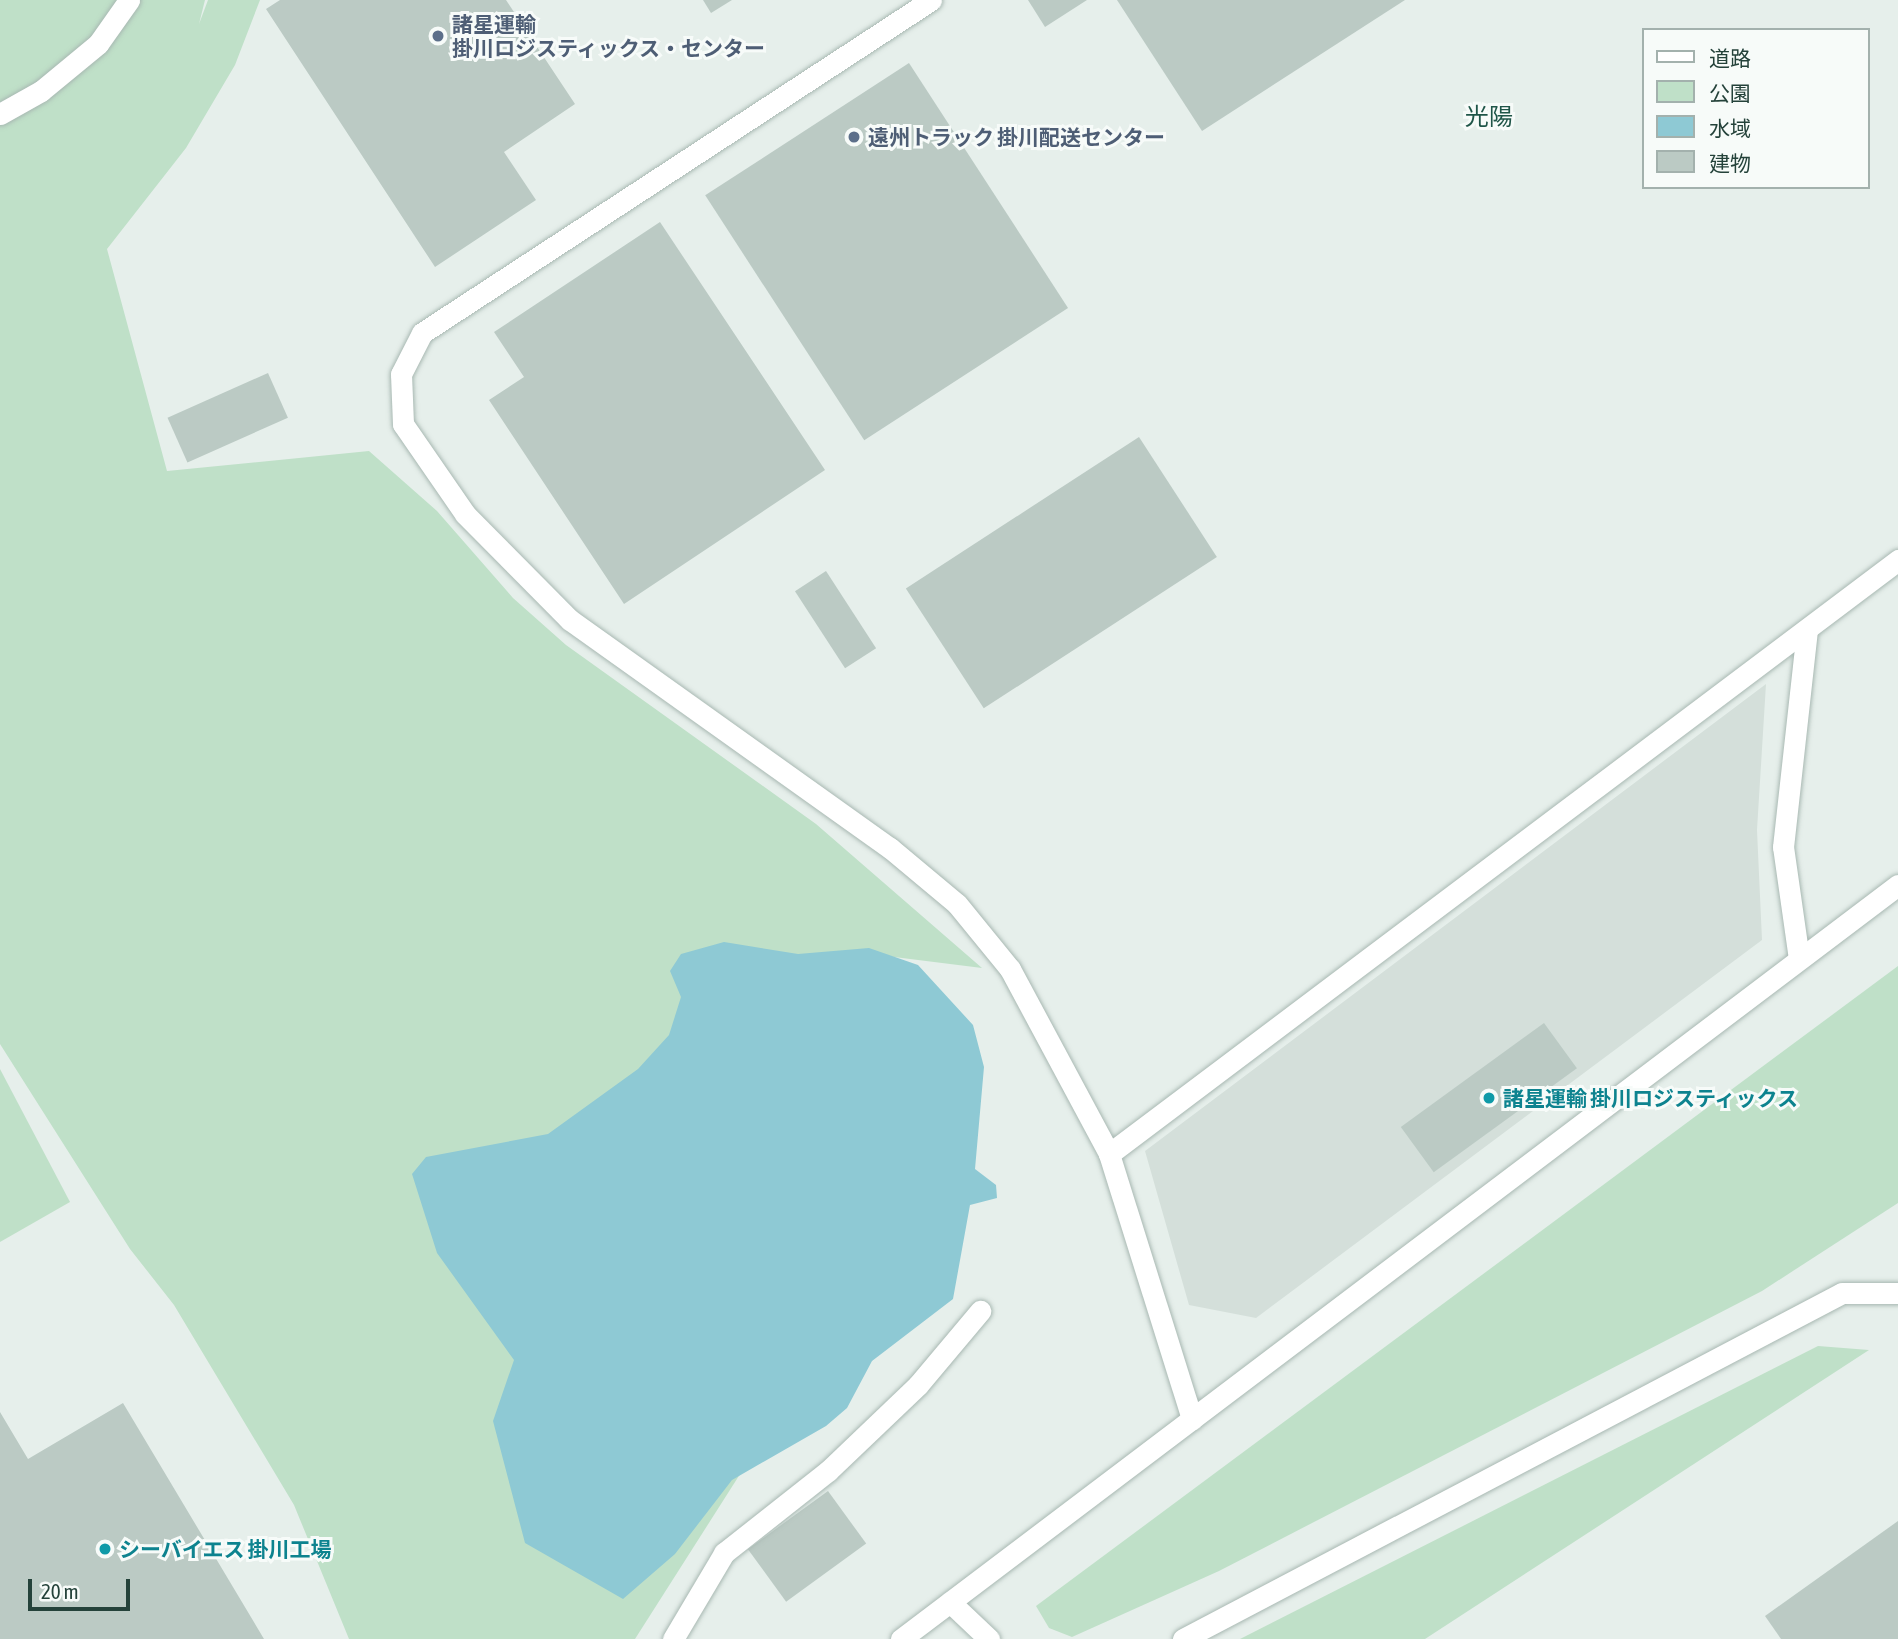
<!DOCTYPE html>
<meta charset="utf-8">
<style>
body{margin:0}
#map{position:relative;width:1898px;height:1639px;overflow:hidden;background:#e6efeb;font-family:"Asap Condensed","Noto Sans JP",sans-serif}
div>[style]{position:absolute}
.built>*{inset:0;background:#d4dfda}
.green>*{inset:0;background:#bfe0c8}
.water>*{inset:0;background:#8ec9d4}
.building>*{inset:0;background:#bbcac4;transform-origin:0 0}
.roads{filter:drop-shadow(0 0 2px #a8b8b2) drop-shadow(0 0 2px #a8b8b2)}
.minor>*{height:21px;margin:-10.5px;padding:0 10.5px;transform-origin:10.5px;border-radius:10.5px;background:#fff}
.dots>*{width:19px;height:19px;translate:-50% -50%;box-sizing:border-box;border:4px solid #f7fbf9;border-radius:50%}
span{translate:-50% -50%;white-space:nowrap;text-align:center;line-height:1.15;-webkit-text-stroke:6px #f7fbf9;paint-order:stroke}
.service-label{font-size:21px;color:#4e5e75;font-weight:700}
.left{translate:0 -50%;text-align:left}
.culture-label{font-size:21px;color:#0d838f;font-weight:700}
.quarter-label{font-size:24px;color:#1f5548}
.legend{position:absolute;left:1642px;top:28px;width:228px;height:161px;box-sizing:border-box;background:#f7fbf9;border:2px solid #a3b1ad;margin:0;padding:9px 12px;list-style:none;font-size:21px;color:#24423a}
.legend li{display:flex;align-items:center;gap:14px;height:35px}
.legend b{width:35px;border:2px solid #a3b1ad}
.scale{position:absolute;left:28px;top:1579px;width:102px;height:32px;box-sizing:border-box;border:4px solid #24423a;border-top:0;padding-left:9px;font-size:21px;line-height:24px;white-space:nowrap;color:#24423a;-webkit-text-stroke:5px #f7fbf9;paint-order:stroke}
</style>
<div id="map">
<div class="built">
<i style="clip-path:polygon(1766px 684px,1757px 830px,1762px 940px,1256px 1318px,1189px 1305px,1145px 1151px)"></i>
</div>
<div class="green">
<i style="clip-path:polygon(0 0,205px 0,199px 24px,208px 0,260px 0,235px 65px,186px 148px,107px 249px,167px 471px,369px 451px,437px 511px,513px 598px,566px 645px,816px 824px,982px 968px,846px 951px,793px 1391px,635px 1639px,349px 1639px,294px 1505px,174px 1305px,130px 1249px,0 1044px)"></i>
<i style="clip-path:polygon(1898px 966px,1898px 1203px,1762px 1291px,1219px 1571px,1072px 1637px,1049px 1628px,1036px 1606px)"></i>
<i style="clip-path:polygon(0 1069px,70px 1202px,0 1242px)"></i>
<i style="clip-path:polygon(1818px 1346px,1869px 1350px,1425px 1639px,1240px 1639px)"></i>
</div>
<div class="water">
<i style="clip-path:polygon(724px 942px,798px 954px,869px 948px,918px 965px,973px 1025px,984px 1067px,975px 1169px,996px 1185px,997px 1198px,970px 1205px,953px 1299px,872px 1361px,847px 1408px,826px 1426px,732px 1480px,675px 1554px,623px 1599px,525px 1543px,493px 1421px,514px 1360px,437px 1253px,412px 1174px,426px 1157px,548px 1134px,638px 1069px,669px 1035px,681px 997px,670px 971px,681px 954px)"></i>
</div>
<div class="building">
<i style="clip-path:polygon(280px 0,506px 0,575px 104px,504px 152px,536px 200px,435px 267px,266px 9px)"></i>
<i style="clip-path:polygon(703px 0,732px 0,711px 13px)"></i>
<i style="clip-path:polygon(1028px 0,1087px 0,1045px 27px)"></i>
<i style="clip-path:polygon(1117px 0,1405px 0,1202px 131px)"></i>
<i style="left:909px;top:63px;width:292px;height:243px;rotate:57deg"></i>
<i style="clip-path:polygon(660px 222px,825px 470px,624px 604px,489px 400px,524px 377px,494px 332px)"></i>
<i style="left:268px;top:373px;width:49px;height:110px;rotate:66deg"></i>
<i style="left:1139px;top:437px;width:143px;height:278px;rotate:57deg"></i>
<i style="left:826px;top:571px;width:92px;height:37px;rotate:57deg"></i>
<i style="left:1544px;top:1023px;width:56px;height:177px;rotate:54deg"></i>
<i style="clip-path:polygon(123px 1403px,264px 1639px,0 1639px,0 1412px,28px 1459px)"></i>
<i style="left:828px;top:1491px;width:65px;height:99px;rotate:54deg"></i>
<i style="clip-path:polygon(1898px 1521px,1898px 1639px,1781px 1639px,1765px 1616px)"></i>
</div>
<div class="roads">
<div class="minor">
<i style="left:931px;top:0;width:608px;rotate:146.81deg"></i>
<i style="left:422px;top:333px;width:46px;rotate:117.1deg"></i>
<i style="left:401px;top:374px;width:50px;rotate:87.7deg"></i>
<i style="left:403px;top:424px;width:109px;rotate:55.4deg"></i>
<i style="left:465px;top:514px;width:149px;rotate:45.3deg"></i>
<i style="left:570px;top:620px;width:393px;rotate:35.5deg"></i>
<i style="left:890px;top:848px;width:87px;rotate:39.9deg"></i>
<i style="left:957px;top:904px;width:84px;rotate:50.8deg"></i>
<i style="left:1010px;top:969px;width:210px;rotate:61.8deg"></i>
<i style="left:1109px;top:1154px;width:278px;rotate:72.6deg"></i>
<i style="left:0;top:114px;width:47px;rotate:-29.3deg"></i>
<i style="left:41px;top:91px;width:74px;rotate:-39.5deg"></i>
<i style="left:98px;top:44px;width:54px;rotate:-54.8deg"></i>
<i style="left:1799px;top:959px;width:113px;rotate:-98.1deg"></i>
<i style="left:1783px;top:847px;width:219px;rotate:-83.7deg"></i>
<i style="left:1109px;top:1154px;width:988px;rotate:-36.97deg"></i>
<i style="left:950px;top:1602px;width:54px;rotate:43.5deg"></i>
<i style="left:673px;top:1639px;width:100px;rotate:-59.3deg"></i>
<i style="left:724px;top:1553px;width:132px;rotate:-38.3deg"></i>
<i style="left:828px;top:1471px;width:124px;rotate:-43.7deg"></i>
<i style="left:918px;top:1385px;width:97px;rotate:-50deg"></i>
<i style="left:901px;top:1639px;width:1250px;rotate:-37.1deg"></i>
<i style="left:1183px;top:1639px;width:744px;rotate:-27.7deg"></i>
<i style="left:1842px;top:1293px;width:56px"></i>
</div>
</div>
<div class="dots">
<i style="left:438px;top:36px;background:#5c6f8a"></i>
<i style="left:854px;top:137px;background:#5c6f8a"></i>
<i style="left:1489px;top:1098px;background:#0f9aa8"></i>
<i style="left:105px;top:1549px;background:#0f9aa8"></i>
</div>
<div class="service-label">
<span class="left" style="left:452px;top:36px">諸星運輸<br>掛川ロジスティックス・センター</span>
<span class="left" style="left:868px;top:137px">遠州トラック 掛川配送センター</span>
</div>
<div class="culture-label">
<span class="left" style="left:1503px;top:1098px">諸星運輸 掛川ロジスティックス</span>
<span class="left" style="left:119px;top:1549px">シーバイエス 掛川工場</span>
</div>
<div class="quarter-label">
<span style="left:1489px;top:117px">光陽</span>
</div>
<ul class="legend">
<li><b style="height:9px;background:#fff"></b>道路</li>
<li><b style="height:19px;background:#bfe0c8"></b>公園</li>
<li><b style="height:19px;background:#8ec9d4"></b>水域</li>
<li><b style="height:19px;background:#bbcac4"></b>建物</li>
</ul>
<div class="scale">20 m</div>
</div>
